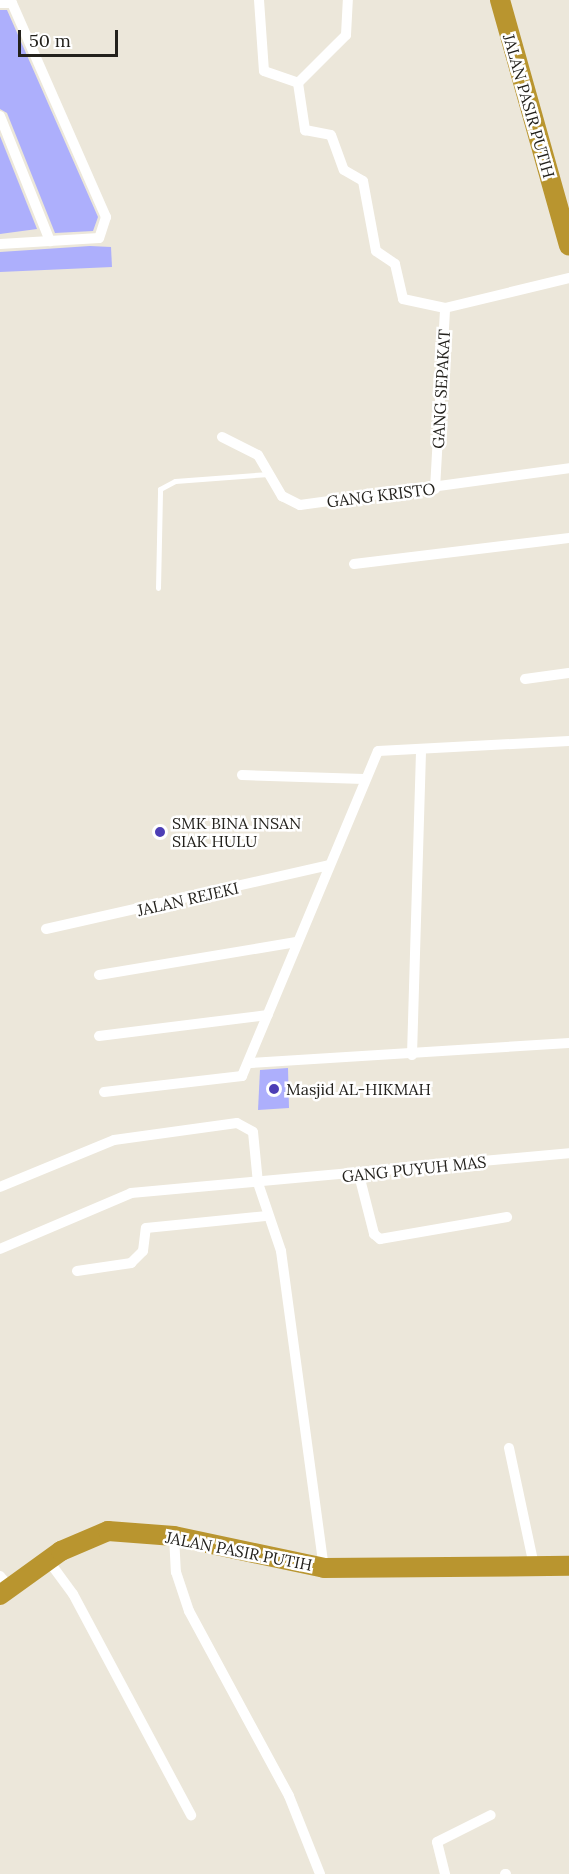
<!DOCTYPE html>
<style>
body{margin:0}
#map{position:relative;width:569px;height:1874px;overflow:hidden;background:#ece7da;font-family:Lora,serif}
div>[style]{position:absolute}
.building>*{inset:0;background:#adaffc}
.lane>*{height:5px;margin:-2.5px;padding:0 2.5px;transform-origin:2.5px;border-radius:2.5px;background:#fff}
.street>*{height:10px;margin:-5px;padding:0 5px;transform-origin:5px;border-radius:5px;background:#fff}
.highway>*{height:20px;margin:-10px;padding:0 10px;transform-origin:10px;border-radius:10px;background:#b9952f}
.dots>*{width:16px;height:16px;translate:-50% -50%;box-sizing:border-box;border:3px solid #fff;border-radius:50%}
span{translate:-50% -50%;white-space:nowrap;text-align:center;line-height:1.15;-webkit-text-stroke:5px #fff;paint-order:stroke}
.street-label{font-size:16px;color:#23211c}
.poi-label{font-size:16px;color:#23211c}
.left{translate:0 -50%;text-align:left}
.scale{position:absolute;left:18px;top:30px;width:100px;height:27px;box-sizing:border-box;border:3px solid #23211c;border-top:0;padding-left:8px;font-size:18px;line-height:21px;white-space:nowrap;color:#23211c;-webkit-text-stroke:4px #fff;paint-order:stroke}
</style>
<div id="map">
<div class="building">
<i style="clip-path:polygon(0 10px,7px 10px,98px 217px,93px 231px,55px 233px,7px 113px,0 109px)"></i>
<i style="clip-path:polygon(0 136px,37px 229px,0 234px)"></i>
<i style="clip-path:polygon(90px 246px,111px 247px,112px 267px,0 272px,0 252px)"></i>
<i style="clip-path:polygon(288px 1068px,289px 1108px,258px 1110px,260px 1070px)"></i>
</div>
<div class="lane">
<i style="left:158px;top:588px;width:99px;rotate:-88.8deg"></i>
<i style="left:160px;top:489px;width:17px;rotate:-28deg"></i>
<i style="left:175px;top:481px;width:94px;rotate:-4.3deg"></i>
</div>
<div class="street">
<i style="left:259px;top:0;width:71px;rotate:86deg"></i>
<i style="left:264px;top:71px;width:36px;rotate:19deg"></i>
<i style="left:298px;top:83px;width:48px;rotate:81.5deg"></i>
<i style="left:305px;top:130px;width:26px;rotate:11deg"></i>
<i style="left:331px;top:135px;width:37px;rotate:70deg"></i>
<i style="left:344px;top:170px;width:22px;rotate:30deg"></i>
<i style="left:363px;top:181px;width:71px;rotate:79.5deg"></i>
<i style="left:376px;top:251px;width:23px;rotate:34deg"></i>
<i style="left:395px;top:264px;width:36px;rotate:77deg"></i>
<i style="left:403px;top:299px;width:43px;rotate:12.1deg"></i>
<i style="left:0;top:3px;width:12px"></i>
<i style="left:12px;top:3px;width:234px;rotate:66.3deg"></i>
<i style="left:106px;top:217px;width:22px;rotate:108deg"></i>
<i style="left:99px;top:238px;width:99px;rotate:176.5deg"></i>
<i style="left:298px;top:83px;width:68px;rotate:-45deg"></i>
<i style="left:346px;top:35px;width:35px;rotate:-87deg"></i>
<i style="left:0;top:116px;width:135px;rotate:68.2deg"></i>
<i style="left:222px;top:437px;width:40px;rotate:26.6deg"></i>
<i style="left:258px;top:455px;width:48px;rotate:59.7deg"></i>
<i style="left:282px;top:496px;width:20px;rotate:27deg"></i>
<i style="left:300px;top:505px;width:272px;rotate:-7.8deg"></i>
<i style="left:435px;top:489px;width:181px;rotate:-86.8deg"></i>
<i style="left:445px;top:308px;width:128px;rotate:-13.6deg"></i>
<i style="left:354px;top:564px;width:217px;rotate:-6.9deg"></i>
<i style="left:525px;top:679px;width:44px;rotate:-7.8deg"></i>
<i style="left:242px;top:775px;width:122px;rotate:1.9deg"></i>
<i style="left:46px;top:929px;width:290px;rotate:-12.7deg"></i>
<i style="left:99px;top:975px;width:200px;rotate:-9.5deg"></i>
<i style="left:99px;top:1036px;width:170px;rotate:-7.1deg"></i>
<i style="left:412px;top:1055px;width:305px;rotate:-88.3deg"></i>
<i style="left:251px;top:1063px;width:319px;rotate:-3.6deg"></i>
<i style="left:104px;top:1092px;width:139px;rotate:-6.6deg"></i>
<i style="left:242px;top:1076px;width:352px;rotate:-67.3deg"></i>
<i style="left:378px;top:751px;width:191px;rotate:-3deg"></i>
<i style="left:359px;top:1175px;width:61px;rotate:75.7deg"></i>
<i style="left:374px;top:1234px;width:8px;rotate:40deg"></i>
<i style="left:380px;top:1239px;width:129px;rotate:-9.8deg"></i>
<i style="left:0;top:1187px;width:123px;rotate:-22.4deg"></i>
<i style="left:114px;top:1140px;width:124px;rotate:-7.9deg"></i>
<i style="left:237px;top:1123px;width:18px;rotate:29deg"></i>
<i style="left:253px;top:1132px;width:51px;rotate:84.4deg"></i>
<i style="left:258px;top:1183px;width:72px;rotate:71.3deg"></i>
<i style="left:281px;top:1251px;width:320px;rotate:82.3deg"></i>
<i style="left:0;top:1249px;width:142px;rotate:-23.1deg"></i>
<i style="left:131px;top:1193px;width:440px;rotate:-5.2deg"></i>
<i style="left:77px;top:1271px;width:55px;rotate:-8.4deg"></i>
<i style="left:131px;top:1263px;width:17px;rotate:-45deg"></i>
<i style="left:143px;top:1251px;width:23px;rotate:-83deg"></i>
<i style="left:146px;top:1228px;width:122px;rotate:-5.7deg"></i>
<i style="left:509px;top:1448px;width:121px;rotate:78deg"></i>
<i style="left:174px;top:1536px;width:36px;rotate:87deg"></i>
<i style="left:176px;top:1572px;width:41px;rotate:71.6deg"></i>
<i style="left:189px;top:1611px;width:210px;rotate:61.6deg"></i>
<i style="left:289px;top:1796px;width:84px;rotate:68.3deg"></i>
<i style="left:48px;top:1560px;width:42px;rotate:53.7deg"></i>
<i style="left:73px;top:1594px;width:251px;rotate:61.9deg"></i>
<i style="left:0;top:1576px;width:16px;rotate:50deg"></i>
<i style="left:445px;top:1874px;width:33px;rotate:-104deg"></i>
<i style="left:437px;top:1842px;width:60px;rotate:-26.6deg"></i>
<i style="left:505px;top:1874px;width:1px"></i>
</div>
<div class="highway">
<i style="left:500px;top:0;width:255px;rotate:74.3deg"></i>
<i style="left:0;top:1595px;width:75px;rotate:-35.8deg"></i>
<i style="left:61px;top:1551px;width:51px;rotate:-23.1deg"></i>
<i style="left:108px;top:1531px;width:66px;rotate:4.3deg"></i>
<i style="left:174px;top:1536px;width:153px;rotate:12deg"></i>
<i style="left:324px;top:1568px;width:245px;rotate:-0.5deg"></i>
</div>
<div class="dots">
<i style="left:160px;top:832px;background:#4d3eb5"></i>
<i style="left:274px;top:1089px;background:#4d3eb5"></i>
</div>
<div class="street-label">
<span style="left:529px;top:106px;rotate:74deg">JALAN PASIR PUTIH</span>
<span style="left:441px;top:389px;rotate:-87deg">GANG SEPAKAT</span>
<span style="left:381px;top:495px;rotate:-7deg">GANG KRISTO</span>
<span style="left:188px;top:899px;rotate:-13deg">JALAN REJEKI</span>
<span style="left:414px;top:1169px;rotate:-6deg">GANG PUYUH MAS</span>
<span style="left:239px;top:1551px;rotate:11deg">JALAN PASIR PUTIH</span>
</div>
<div class="poi-label">
<span class="left" style="left:172px;top:832px">SMK BINA INSAN<br>SIAK HULU</span>
<span class="left" style="left:286px;top:1089px">Masjid AL-HIKMAH</span>
</div>
<div class="scale">50 m</div>
</div>
